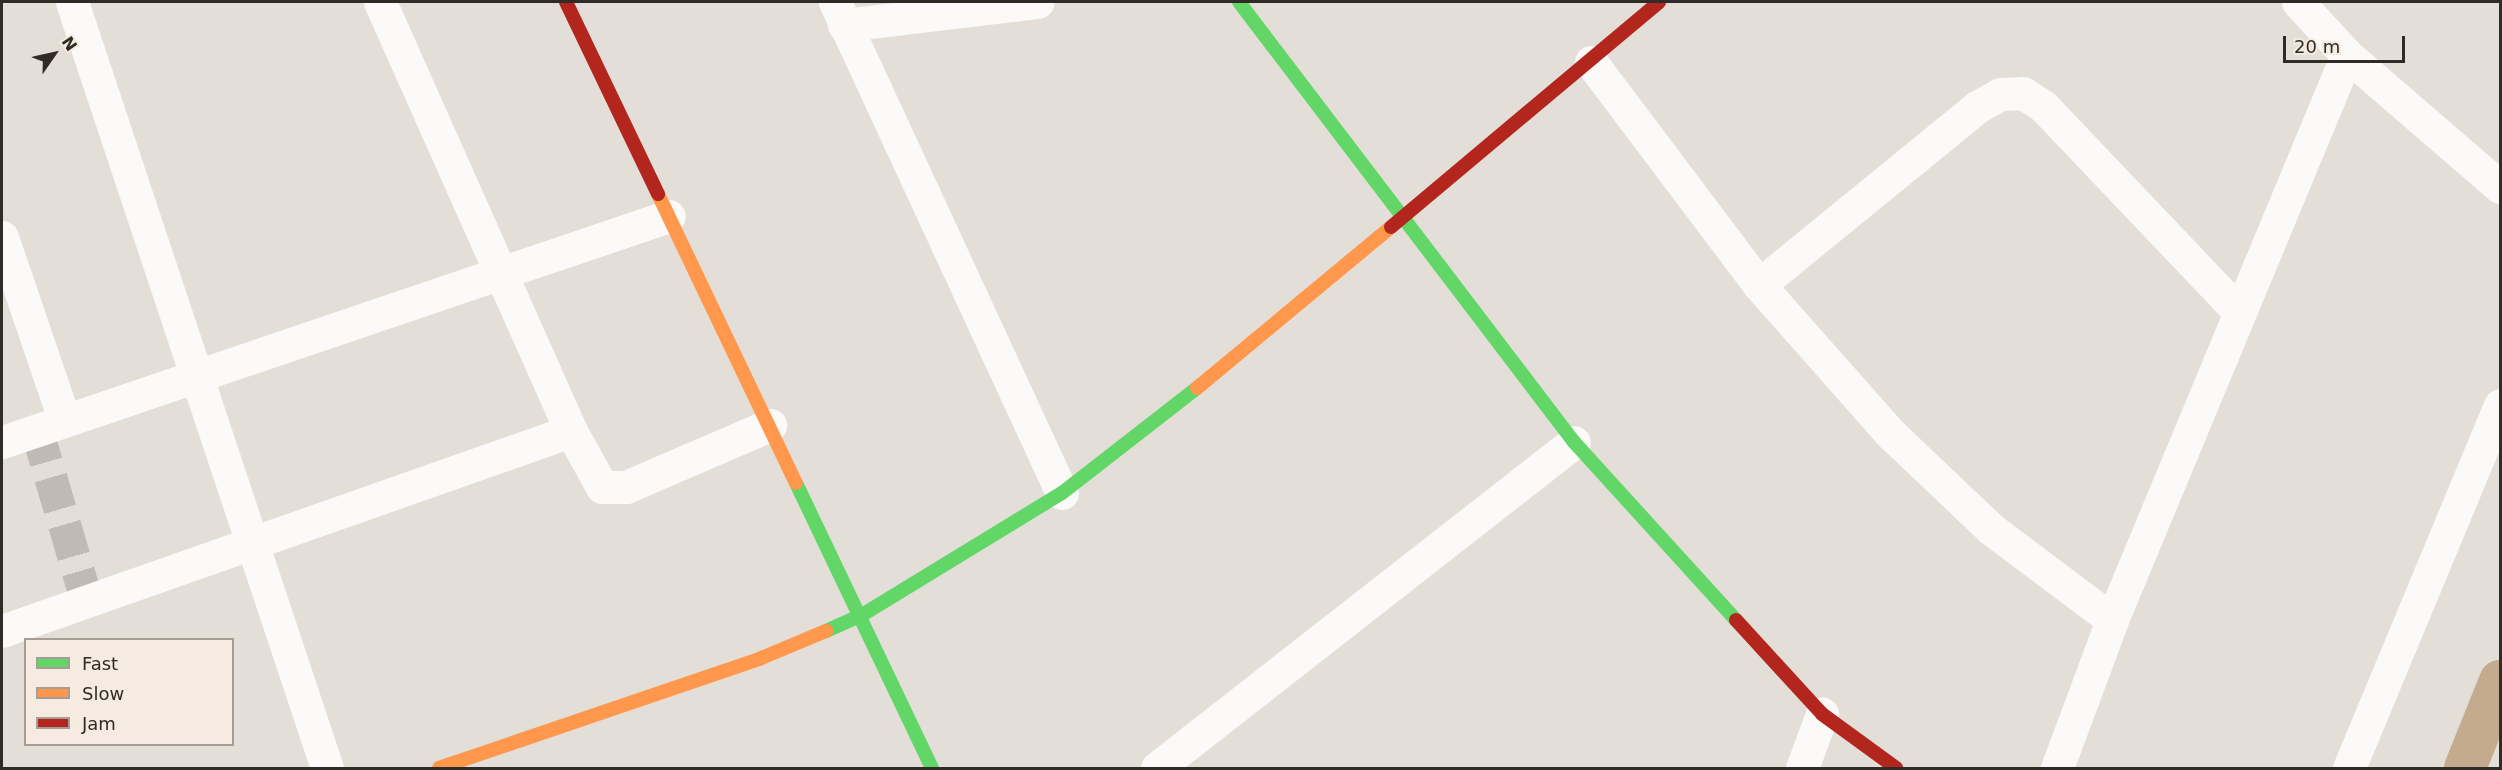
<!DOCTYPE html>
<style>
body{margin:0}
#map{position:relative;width:2502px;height:770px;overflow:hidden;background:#e3ded8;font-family:"DejaVu Sans",sans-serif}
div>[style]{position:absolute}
.canal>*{height:42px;margin:-21px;padding:0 21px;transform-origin:21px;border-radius:21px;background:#c4ab8d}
.street-tunnel>*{height:33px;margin-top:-16.5px;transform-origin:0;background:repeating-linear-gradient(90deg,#bfbab5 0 33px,transparent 0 49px)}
.street>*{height:33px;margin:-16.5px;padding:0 16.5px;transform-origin:16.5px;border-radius:16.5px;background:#fbfaf9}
.fast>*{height:14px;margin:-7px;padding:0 7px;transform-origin:7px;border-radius:7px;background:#63d668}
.slow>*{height:14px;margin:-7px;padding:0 7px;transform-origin:7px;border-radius:7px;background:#ff974d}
.jam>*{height:14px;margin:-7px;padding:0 7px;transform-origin:7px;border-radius:7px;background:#b3261e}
span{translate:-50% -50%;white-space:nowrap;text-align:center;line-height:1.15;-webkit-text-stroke:6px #f5ebe0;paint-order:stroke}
.frame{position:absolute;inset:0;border:3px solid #2f2b27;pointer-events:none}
.legend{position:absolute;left:24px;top:638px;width:210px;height:108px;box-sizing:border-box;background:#f5ebe0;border:2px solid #a69e96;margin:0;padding:8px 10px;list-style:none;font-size:18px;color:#2f2b27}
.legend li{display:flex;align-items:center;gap:12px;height:30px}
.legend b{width:30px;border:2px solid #a69e96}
.north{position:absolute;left:24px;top:24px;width:60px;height:60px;-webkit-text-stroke:4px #f5ebe0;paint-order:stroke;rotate:56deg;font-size:16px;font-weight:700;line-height:24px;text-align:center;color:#2f2b27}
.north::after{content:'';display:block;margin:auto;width:21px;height:27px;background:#2f2b27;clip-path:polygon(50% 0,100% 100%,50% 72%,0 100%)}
.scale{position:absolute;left:2283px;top:36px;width:122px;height:27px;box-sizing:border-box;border:3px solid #2f2b27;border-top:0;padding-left:8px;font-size:18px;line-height:21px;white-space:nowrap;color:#2f2b27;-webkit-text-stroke:4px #f5ebe0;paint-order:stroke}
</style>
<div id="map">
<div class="canal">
<i style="left:2465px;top:768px;width:94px;rotate:-68.1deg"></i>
</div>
<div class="street-tunnel">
<i style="left:37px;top:430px;width:178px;rotate:73.7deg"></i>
</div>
<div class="street">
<i style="left:72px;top:2px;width:807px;rotate:71.59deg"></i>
<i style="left:380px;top:2px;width:470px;rotate:66deg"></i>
<i style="left:571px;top:431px;width:64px;rotate:61deg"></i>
<i style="left:602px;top:487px;width:24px"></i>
<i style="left:626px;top:487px;width:157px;rotate:-23.3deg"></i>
<i style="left:835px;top:2px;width:541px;rotate:65.19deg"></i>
<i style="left:2298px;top:2px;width:72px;rotate:47.2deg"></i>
<i style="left:2347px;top:55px;width:202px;rotate:40.8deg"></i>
<i style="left:844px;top:25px;width:195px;rotate:-6.8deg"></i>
<i style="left:1591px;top:62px;width:279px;rotate:53deg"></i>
<i style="left:1759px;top:285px;width:199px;rotate:48.5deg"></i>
<i style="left:1891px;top:434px;width:138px;rotate:43.5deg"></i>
<i style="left:1991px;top:529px;width:151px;rotate:36.9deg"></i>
<i style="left:2px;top:237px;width:192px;rotate:71.2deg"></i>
<i style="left:1759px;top:285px;width:281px;rotate:-39.2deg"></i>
<i style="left:1977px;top:107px;width:26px;rotate:-29deg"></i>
<i style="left:2000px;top:94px;width:23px;rotate:-2deg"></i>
<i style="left:2023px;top:93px;width:24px;rotate:33deg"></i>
<i style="left:2043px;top:106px;width:284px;rotate:46.4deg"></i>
<i style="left:2px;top:442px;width:704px;rotate:-18.72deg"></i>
<i style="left:2px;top:631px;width:603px;rotate:-19.37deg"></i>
<i style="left:1157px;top:768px;width:529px;rotate:-38.02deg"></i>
<i style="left:1802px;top:768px;width:58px;rotate:-69.7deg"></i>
<i style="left:2057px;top:768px;width:158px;rotate:-69.6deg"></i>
<i style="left:2112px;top:620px;width:612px;rotate:-67.42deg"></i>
<i style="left:2349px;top:768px;width:393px;rotate:-67.4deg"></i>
</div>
<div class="fast">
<i style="left:1239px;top:2px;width:553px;rotate:52.72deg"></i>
<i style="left:1574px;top:442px;width:241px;rotate:47.7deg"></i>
<i style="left:796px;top:483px;width:316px;rotate:64.5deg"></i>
<i style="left:826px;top:631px;width:39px;rotate:-24deg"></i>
<i style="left:862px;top:615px;width:234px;rotate:-31.4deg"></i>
<i style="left:1062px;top:493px;width:171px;rotate:-37.9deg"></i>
</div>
<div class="slow">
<i style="left:658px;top:194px;width:320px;rotate:64.5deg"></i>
<i style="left:1197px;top:388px;width:252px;rotate:-39.7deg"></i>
<i style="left:439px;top:768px;width:338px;rotate:-18.8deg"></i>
<i style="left:759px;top:659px;width:73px;rotate:-22.7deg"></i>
</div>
<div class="jam">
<i style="left:566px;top:2px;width:213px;rotate:64.4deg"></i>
<i style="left:1391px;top:227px;width:350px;rotate:-40deg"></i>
<i style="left:1736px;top:620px;width:127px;rotate:47.5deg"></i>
<i style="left:1822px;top:714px;width:92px;rotate:36.1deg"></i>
</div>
<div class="frame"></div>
<ul class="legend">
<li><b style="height:8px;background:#63d668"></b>Fast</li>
<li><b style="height:8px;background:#ff974d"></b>Slow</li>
<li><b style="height:8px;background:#b3261e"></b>Jam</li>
</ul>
<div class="north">N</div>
<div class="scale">20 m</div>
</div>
